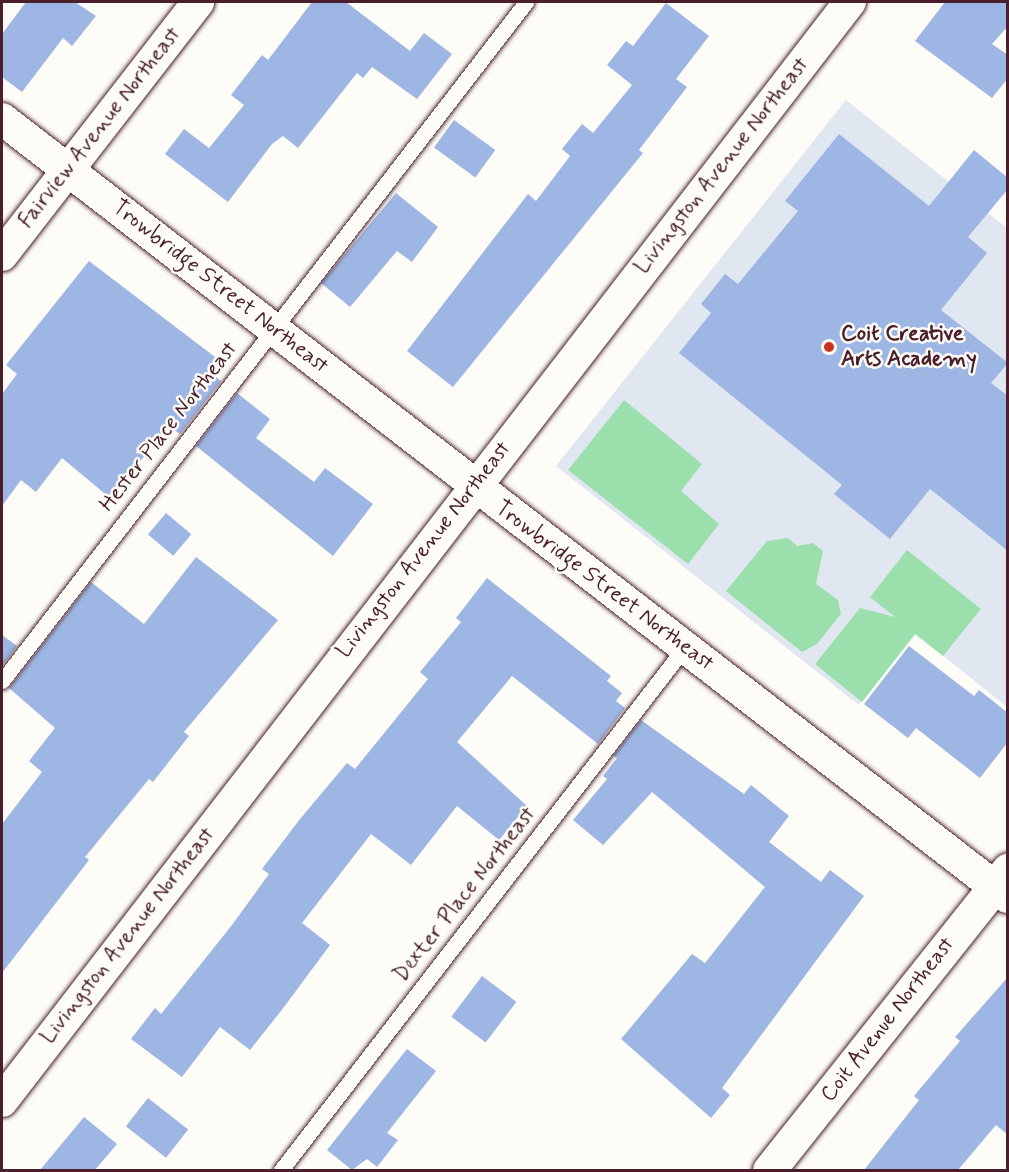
<!DOCTYPE html>
<style>
body{margin:0}
#map{position:relative;width:1009px;height:1172px;overflow:hidden;background:#fdfcf7;font-family:Mynerve,sans-serif}
div>[style]{position:absolute}
.built>*{inset:0;background:#e0e7f1}
.green>*{inset:0;background:#9be0ac}
.building>*{inset:0;background:#9eb6e3;transform-origin:0 0}
.roads{filter:drop-shadow(0 0 2px #4a1f2b) drop-shadow(0 0 2px #4a1f2b)}
.lane>*{height:15px;margin:-7.5px;padding:0 7.5px;transform-origin:7.5px;border-radius:7.5px;background:#fdfcf7}
.street>*{height:32px;margin:-16px;padding:0 16px;transform-origin:16px;border-radius:16px;background:#fdfcf7}
.secondary>*{height:33px;margin:-16.5px;padding:0 16.5px;transform-origin:16.5px;border-radius:16.5px;background:#fdfcf7}
.dots>*{width:16px;height:16px;translate:-50% -50%;box-sizing:border-box;border:3px solid #fdfcf7;border-radius:50%}
span{translate:-50% -50%;white-space:nowrap;text-align:center;line-height:1.15;-webkit-text-stroke:5px #fdfcf7;paint-order:stroke}
.street-label{font-size:22px;color:#4a1f2b}
.poi-label{font-size:22px;color:#4a1f2b;font-weight:700}
.left{translate:0 -50%;text-align:left}
.frame{position:absolute;inset:0;border:3px solid #4a1f2b;pointer-events:none}
</style>
<div id="map">
<div class="built">
<i style="clip-path:polygon(846px 100px,1007px 228px,1007px 707px,916px 634px,859px 705px,556px 466px)"></i>
</div>
<div class="green">
<i style="clip-path:polygon(624px 400px,702px 464px,681px 491px,719px 524px,688px 564px,568px 470px)"></i>
<i style="clip-path:polygon(788px 538px,797px 546px,813px 543px,823px 551px,816px 584px,838px 600px,841px 614px,817px 644px,802px 652px,726px 591px,767px 541px)"></i>
<i style="clip-path:polygon(907px 550px,981px 609px,943px 656px,915px 634px,862px 702px,815px 664px,860px 608px,895px 617px,870px 597px)"></i>
</div>
<div class="building">
<i style="clip-path:polygon(26px 2px,75px 2px,96px 16px,72px 46px,63px 38px,22px 92px,2px 77px,2px 34px)"></i>
<i style="clip-path:polygon(312px 2px,346px 2px,410px 51px,424px 33px,452px 54px,417px 99px,372px 67px,363px 78px,357px 73px,298px 148px,283px 136px,272px 144px,228px 202px,165px 154px,184px 129px,209px 148px,244px 105px,231px 95px,262px 55px,268px 60px)"></i>
<i style="clip-path:polygon(945px 2px,1008px 2px,1008px 26px,992px 44px,1008px 55px,1008px 78px,992px 98px,915px 41px)"></i>
<i style="clip-path:polygon(666px 3px,709px 36px,676px 79px,687px 87px,639px 150px,643px 153px,453px 387px,407px 351px,528px 194px,536px 201px,570px 156px,562px 149px,582px 124px,593px 133px,632px 85px,607px 65px,626px 41px,633px 46px)"></i>
<i style="left:454px;top:120px;width:51px;height:34px;rotate:36deg"></i>
<i style="clip-path:polygon(839px 134px,929px 206px,974px 150px,1008px 178px,1008px 189px,968px 237px,987px 253px,941px 310px,1008px 363px,991px 383px,1008px 396px,1008px 551px,930px 489px,890px 539px,834px 494px,842px 485px,679px 353px,711px 313px,701px 304px,725px 274px,738px 284px,798px 211px,785px 201px)"></i>
<i style="clip-path:polygon(396px 193px,438px 227px,412px 262px,397px 251px,350px 307px,321px 283px)"></i>
<i style="clip-path:polygon(89px 261px,219px 360px,210px 372px,221px 381px,180px 434px,169px 426px,110px 498px,62px 458px,36px 492px,21px 480px,2px 506px,2px 394px,17px 374px,6px 365px)"></i>
<i style="clip-path:polygon(237px 393px,270px 419px,256px 438px,314px 482px,325px 468px,373px 504px,333px 556px,196px 446px)"></i>
<i style="left:166px;top:513px;width:33px;height:28px;rotate:40deg"></i>
<i style="clip-path:polygon(196px 557px,278px 620px,184px 732px,189px 736px,153px 782px,149px 779px,85px 857px,89px 860px,2px 973px,2px 824px,42px 772px,29px 761px,55px 728px,9px 688px,91px 582px,144px 624px)"></i>
<i style="clip-path:polygon(487px 578px,611px 676px,607px 681px,622px 693px,616px 701px,625px 708px,598px 744px,512px 676px,457px 742px,527px 806px,499px 840px,457px 806px,411px 865px,371px 834px,302px 923px,330px 945px,284px 1007px,250px 1050px,220px 1027px,182px 1077px,131px 1039px,155px 1008px,161px 1014px,232px 925px,269px 874px,262px 869px,300px 819px,347px 763px,355px 769px,428px 679px,420px 672px,461px 622px,456px 618px)"></i>
<i style="clip-path:polygon(2px 635px,17px 646px,2px 666px)"></i>
<i style="clip-path:polygon(909px 646px,974px 696px,979px 690px,1008px 713px,1008px 742px,980px 778px,916px 728px,908px 738px,864px 704px)"></i>
<i style="clip-path:polygon(641px 720px,744px 794px,751px 785px,789px 816px,769px 842px,821px 882px,830px 870px,864px 896px,722px 1088px,730px 1095px,711px 1118px,621px 1039px,692px 954px,705px 963px,765px 887px,652px 792px,603px 845px,573px 820px,607px 779px,603px 776px,617px 758px,613px 756px)"></i>
<i style="left:482px;top:976px;width:43px;height:51px;rotate:37deg"></i>
<i style="clip-path:polygon(1008px 977px,1008px 1135px,996px 1125px,958px 1170px,864px 1170px,919px 1100px,914px 1096px,960px 1041px,955px 1037px)"></i>
<i style="clip-path:polygon(407px 1049px,436px 1071px,387px 1133px,398px 1140px,377px 1167px,367px 1159px,352px 1170px,327px 1150px)"></i>
<i style="left:148px;top:1098px;width:51px;height:36px;rotate:38deg"></i>
<i style="clip-path:polygon(84px 1117px,117px 1144px,95px 1170px,40px 1170px)"></i>
</div>
<div class="roads">
<div class="lane">
<i style="left:2px;top:681px;width:858px;rotate:-52.34deg"></i>
<i style="left:281px;top:1170px;width:661px;rotate:-52.32deg"></i>
</div>
<div class="street">
<i style="left:2px;top:119px;width:1272px;rotate:37.72deg"></i>
<i style="left:2px;top:255px;width:320px;rotate:-52.2deg"></i>
<i style="left:2px;top:1101px;width:1388px;rotate:-52.35deg"></i>
</div>
<div class="secondary">
<i style="left:769px;top:1170px;width:384px;rotate:-51.5deg"></i>
</div>
</div>
<div class="dots">
<i style="left:829px;top:347px;background:#c8321e"></i>
</div>
<div class="street-label">
<span style="left:100px;top:128px;rotate:-52deg">Fairview Avenue Northeast</span>
<span style="left:722px;top:166px;rotate:-52deg">Livingston Avenue Northeast</span>
<span style="left:220px;top:287px;rotate:38deg">Trowbridge Street Northeast</span>
<span style="left:169px;top:427px;rotate:-52deg">Hester Place Northeast</span>
<span style="left:424px;top:550px;rotate:-52deg">Livingston Avenue Northeast</span>
<span style="left:604px;top:586px;rotate:37deg">Trowbridge Street Northeast</span>
<span style="left:465px;top:895px;rotate:-52deg">Dexter Place Northeast</span>
<span style="left:128px;top:936px;rotate:-52deg">Livingston Avenue Northeast</span>
<span style="left:888px;top:1020px;rotate:-52deg">Coit Avenue Northeast</span>
</div>
<div class="poi-label">
<span class="left" style="left:841px;top:347px">Coit Creative<br>Arts Academy</span>
</div>
<div class="frame"></div>
</div>
